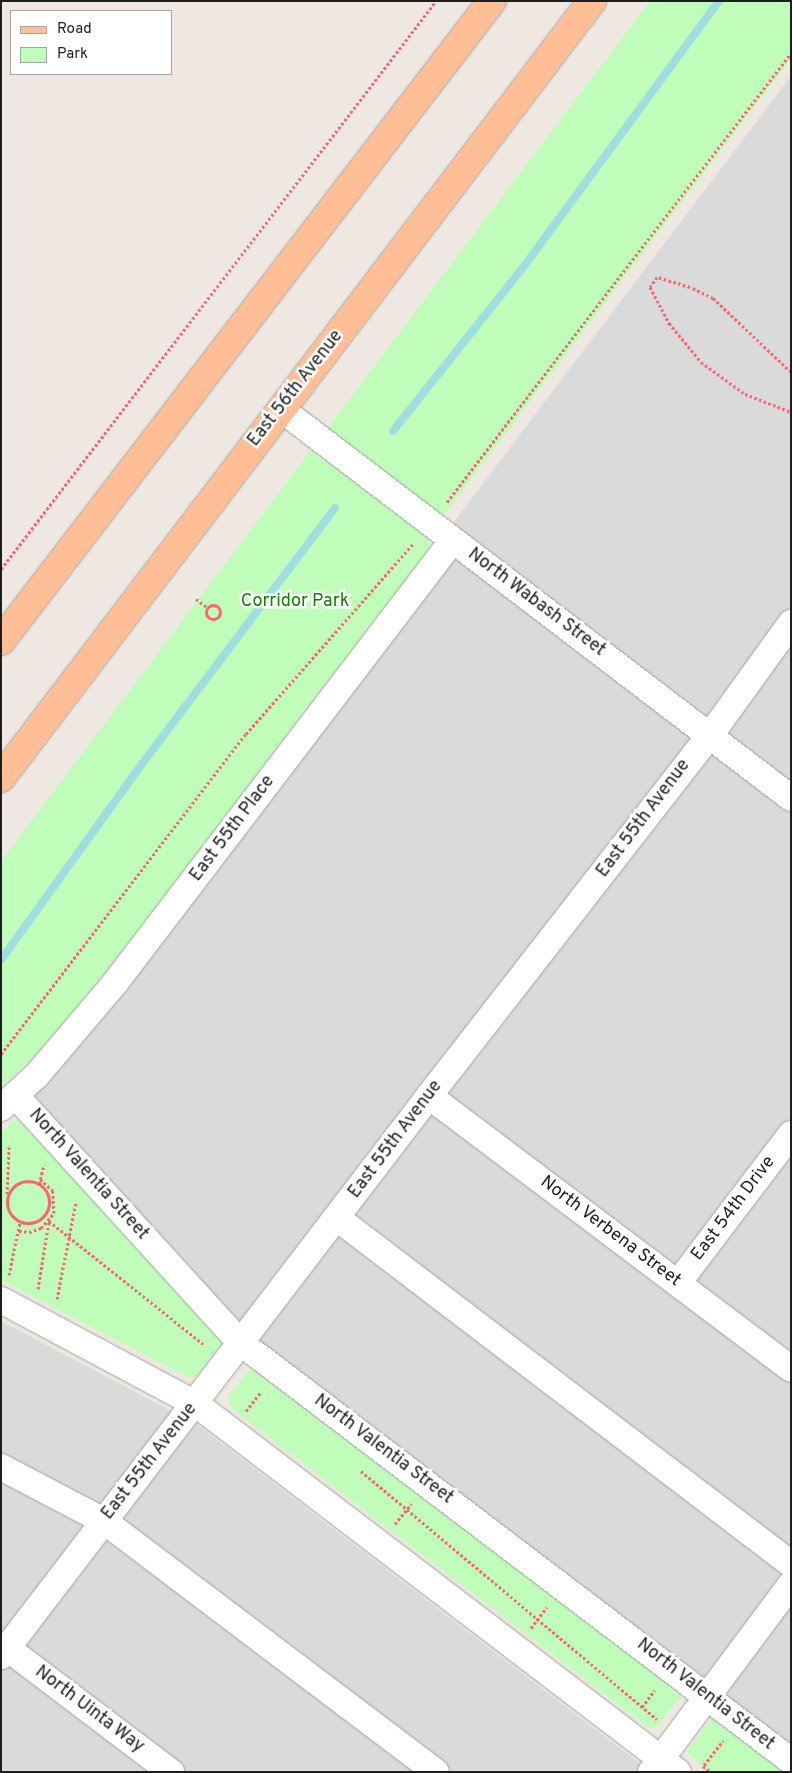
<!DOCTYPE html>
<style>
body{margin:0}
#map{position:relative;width:792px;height:1773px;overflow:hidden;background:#efe8e2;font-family:Overpass,sans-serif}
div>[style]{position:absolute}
.residential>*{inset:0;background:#dbdada}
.park>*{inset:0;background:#c1fdba}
.stream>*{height:8px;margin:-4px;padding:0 4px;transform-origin:4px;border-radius:4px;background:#9edee0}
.path>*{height:3px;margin-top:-1.5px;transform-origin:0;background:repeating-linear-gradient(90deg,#ff6270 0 2.5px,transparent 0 5px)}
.path>.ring{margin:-1.5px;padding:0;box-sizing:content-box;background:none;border:3px solid #ff6270;border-radius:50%}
.roads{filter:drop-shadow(0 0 1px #a4a4a4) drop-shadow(0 0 1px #a4a4a4)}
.minor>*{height:26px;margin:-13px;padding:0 13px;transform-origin:13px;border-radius:13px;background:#fff}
.major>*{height:28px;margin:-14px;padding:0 14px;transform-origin:14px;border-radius:14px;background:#ffbe96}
span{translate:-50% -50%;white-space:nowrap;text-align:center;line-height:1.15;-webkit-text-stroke:5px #fff;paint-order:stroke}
.street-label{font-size:18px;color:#1d1d1d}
.park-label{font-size:18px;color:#108203}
.frame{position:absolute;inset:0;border:2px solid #1d1d1d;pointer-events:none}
.legend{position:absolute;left:10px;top:10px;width:162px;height:65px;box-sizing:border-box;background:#fff;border:1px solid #a5a5a5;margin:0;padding:6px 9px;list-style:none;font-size:15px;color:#1d1d1d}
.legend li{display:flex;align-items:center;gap:10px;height:25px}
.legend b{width:25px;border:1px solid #a5a5a5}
</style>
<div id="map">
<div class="residential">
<i style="clip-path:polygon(791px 76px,791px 1754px,253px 1338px,26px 1088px)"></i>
<i style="clip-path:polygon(1px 1321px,196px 1424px,651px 1772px,1px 1772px)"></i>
</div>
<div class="park">
<i style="clip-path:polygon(650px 1px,791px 1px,791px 59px,431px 532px,428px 553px,114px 966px,47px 1046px,1px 1086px,1px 861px)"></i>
<i style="clip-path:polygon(19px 1119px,223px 1343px,198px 1376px,189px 1378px,1px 1280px,1px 1134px,13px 1121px)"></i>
<i style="clip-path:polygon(253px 1366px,682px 1694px,658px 1726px,650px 1729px,231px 1408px,228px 1396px)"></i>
<i style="clip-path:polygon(713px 1717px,791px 1772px,708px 1772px,687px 1752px)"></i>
</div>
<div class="stream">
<i style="left:393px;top:431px;width:207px;rotate:-51.5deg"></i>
<i style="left:522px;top:269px;width:333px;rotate:-53.7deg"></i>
<i style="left:1px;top:960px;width:236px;rotate:-54.3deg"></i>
<i style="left:139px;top:768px;width:326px;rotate:-53deg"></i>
</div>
<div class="path">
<i style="left:791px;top:372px;width:108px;rotate:-136.5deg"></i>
<i style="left:713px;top:298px;width:25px;rotate:-154deg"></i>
<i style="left:690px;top:287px;width:34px;rotate:-163deg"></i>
<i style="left:657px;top:277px;width:12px;rotate:125deg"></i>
<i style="left:650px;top:287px;width:41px;rotate:62.2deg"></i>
<i style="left:669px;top:323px;width:50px;rotate:50.6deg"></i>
<i style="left:701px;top:362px;width:54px;rotate:36deg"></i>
<i style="left:745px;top:394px;width:49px;rotate:21.4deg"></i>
<i style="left:447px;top:502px;width:566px;rotate:-52.54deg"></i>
<i style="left:1px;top:569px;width:715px;rotate:-52.55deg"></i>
<i style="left:196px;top:599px;width:14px;rotate:36deg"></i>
<i class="ring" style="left:206px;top:605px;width:11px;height:11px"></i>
<i style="left:1px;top:1054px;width:403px;rotate:-52.6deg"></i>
<i style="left:246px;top:734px;width:254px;rotate:-48.7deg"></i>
<i class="ring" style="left:7px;top:1181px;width:39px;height:39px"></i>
<i style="left:39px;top:1184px;width:20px;rotate:-75deg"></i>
<i style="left:7px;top:1194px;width:47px;rotate:-87.6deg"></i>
<i style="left:19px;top:1231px;width:10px;rotate:6deg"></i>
<i style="left:29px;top:1232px;width:13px;rotate:-18deg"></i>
<i style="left:41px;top:1228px;width:20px;rotate:-49deg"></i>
<i style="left:54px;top:1213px;width:22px;rotate:-93deg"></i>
<i style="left:53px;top:1191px;width:18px;rotate:-137deg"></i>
<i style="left:9px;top:1275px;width:54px;rotate:-78.3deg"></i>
<i style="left:38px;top:1289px;width:69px;rotate:-80.8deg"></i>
<i style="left:49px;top:1221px;width:197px;rotate:38.6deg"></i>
<i style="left:57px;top:1299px;width:99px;rotate:-78.9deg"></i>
<i style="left:246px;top:1411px;width:24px;rotate:-52deg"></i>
<i style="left:361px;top:1471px;width:386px;rotate:40deg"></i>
<i style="left:395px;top:1524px;width:26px;rotate:-51deg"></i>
<i style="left:531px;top:1628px;width:26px;rotate:-53deg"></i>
<i style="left:642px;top:1707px;width:21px;rotate:-53deg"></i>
<i style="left:704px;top:1765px;width:31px;rotate:-52deg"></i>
<i style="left:703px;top:1766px;width:10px;rotate:37deg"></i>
</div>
<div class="roads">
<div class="minor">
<i style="left:281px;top:409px;width:641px;rotate:37.33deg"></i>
<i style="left:15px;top:1095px;width:336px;rotate:47.7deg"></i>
<i style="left:241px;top:1343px;width:691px;rotate:37.23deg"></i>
<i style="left:429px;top:1096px;width:453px;rotate:37deg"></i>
<i style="left:1px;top:1108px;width:49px;rotate:-42.5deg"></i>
<i style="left:37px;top:1075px;width:121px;rotate:-49.7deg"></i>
<i style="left:115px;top:983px;width:557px;rotate:-52.66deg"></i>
<i style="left:337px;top:1218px;width:571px;rotate:37.31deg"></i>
<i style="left:678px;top:1283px;width:187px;rotate:-52.8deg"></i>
<i style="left:1px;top:1300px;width:221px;rotate:28.1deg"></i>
<i style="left:196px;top:1404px;width:606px;rotate:37.36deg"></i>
<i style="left:1px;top:1467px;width:116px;rotate:27.7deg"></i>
<i style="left:104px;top:1521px;width:416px;rotate:37.1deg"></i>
<i style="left:7px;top:1648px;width:206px;rotate:37.1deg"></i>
<i style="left:1px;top:1656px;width:705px;rotate:-52.61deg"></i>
<i style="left:429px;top:1096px;width:459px;rotate:-52.1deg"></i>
<i style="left:711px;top:734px;width:137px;rotate:-54.2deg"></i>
<i style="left:651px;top:1772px;width:234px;rotate:-53.3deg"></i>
</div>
<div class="major">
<i style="left:1px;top:641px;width:807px;rotate:-52.51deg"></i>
<i style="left:1px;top:778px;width:976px;rotate:-52.74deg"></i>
</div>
</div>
<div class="street-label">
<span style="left:296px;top:389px;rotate:-52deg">East 56th Avenue</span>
<span style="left:536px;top:603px;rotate:37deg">North Wabash Street</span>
<span style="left:644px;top:819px;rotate:-53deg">East 55th Avenue</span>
<span style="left:233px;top:829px;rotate:-53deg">East 55th Place</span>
<span style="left:396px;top:1140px;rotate:-53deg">East 55th Avenue</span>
<span style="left:88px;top:1175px;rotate:48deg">North Valentia Street</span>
<span style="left:734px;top:1209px;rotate:-53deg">East 54th Drive</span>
<span style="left:610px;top:1232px;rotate:37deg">North Verbena Street</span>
<span style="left:383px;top:1450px;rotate:37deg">North Valentia Street</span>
<span style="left:150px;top:1462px;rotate:-52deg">East 55th Avenue</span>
<span style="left:705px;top:1695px;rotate:38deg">North Valentia Street</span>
<span style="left:89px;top:1710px;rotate:37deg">North Uinta Way</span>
</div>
<div class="park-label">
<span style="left:295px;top:602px">Corridor Park</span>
</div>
<div class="frame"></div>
<ul class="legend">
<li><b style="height:6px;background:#ffbe96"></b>Road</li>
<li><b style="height:14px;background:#c1fdba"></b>Park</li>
</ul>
</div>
